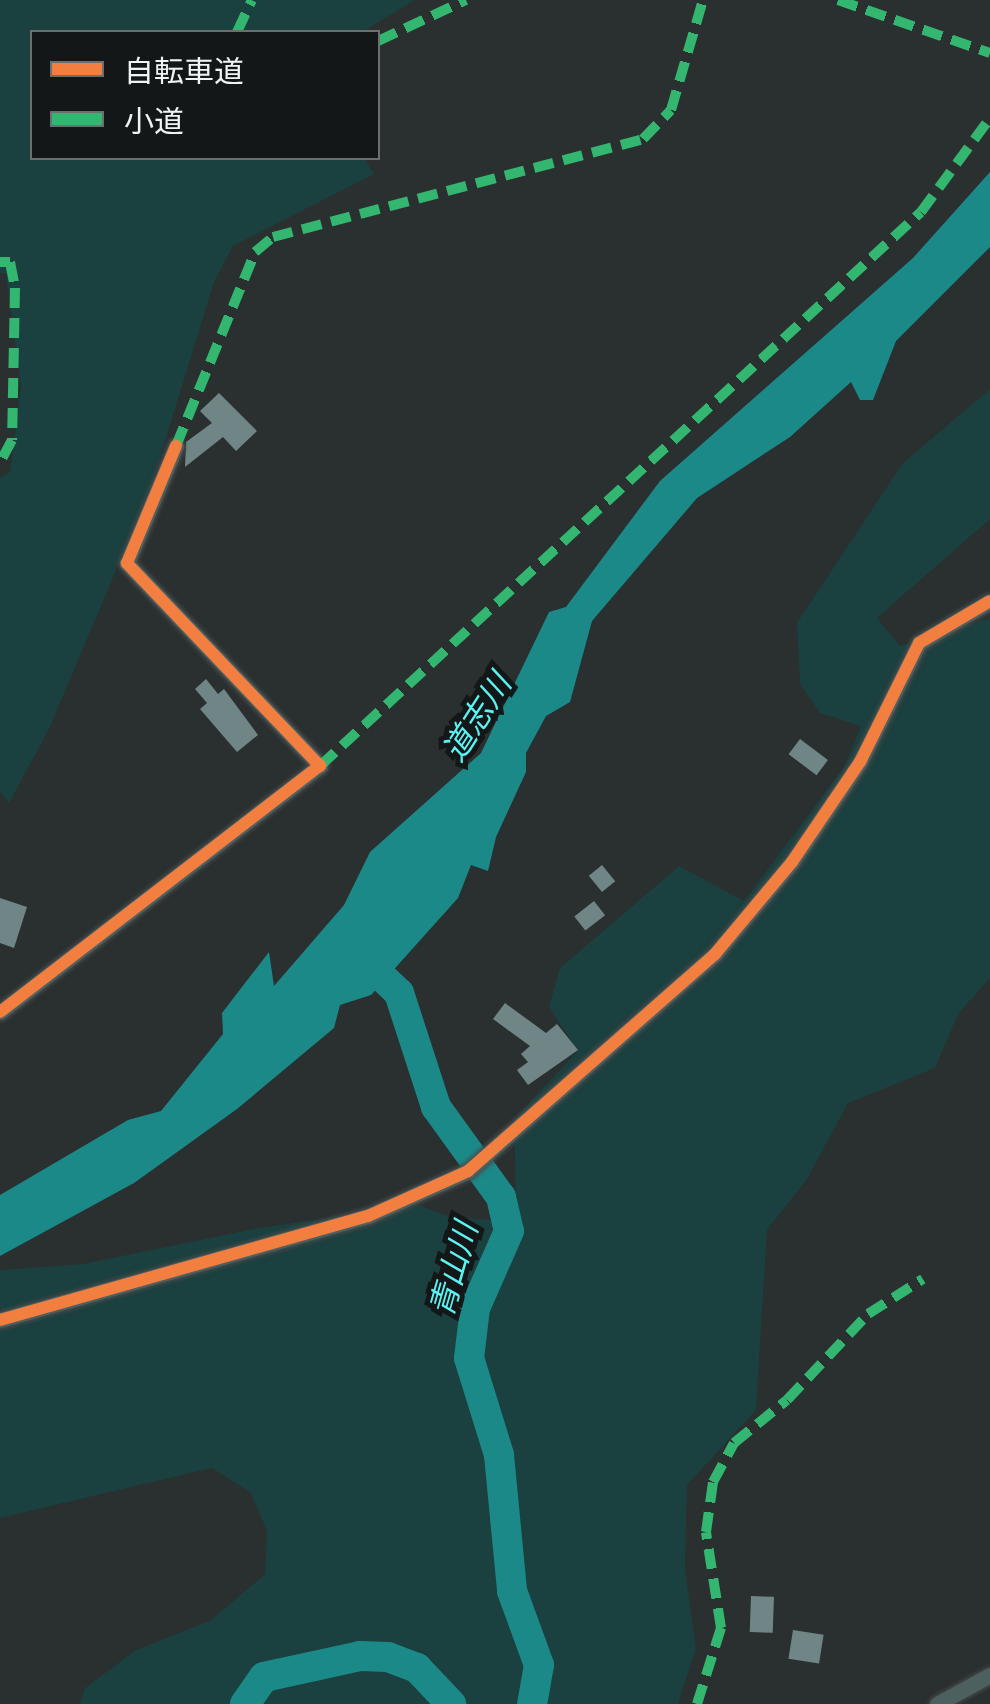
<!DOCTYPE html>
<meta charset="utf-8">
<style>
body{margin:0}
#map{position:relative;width:990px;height:1704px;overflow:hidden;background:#2a2f2f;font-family:"Alegreya Sans","Noto Sans JP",sans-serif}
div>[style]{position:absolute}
.green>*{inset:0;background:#1a403f}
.water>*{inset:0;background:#1c8989}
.river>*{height:30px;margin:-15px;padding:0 15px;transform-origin:15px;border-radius:15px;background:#1c8989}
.building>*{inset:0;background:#708686;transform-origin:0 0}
.roads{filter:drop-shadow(0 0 2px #464a4a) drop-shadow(0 0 2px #464a4a)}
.minor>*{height:15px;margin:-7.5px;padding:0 7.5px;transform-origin:7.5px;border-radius:7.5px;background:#4c6060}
.quiet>*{height:10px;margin-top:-5px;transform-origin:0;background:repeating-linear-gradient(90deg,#33b770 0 20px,transparent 0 30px)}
.cycleway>*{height:12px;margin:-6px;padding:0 6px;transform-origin:6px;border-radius:6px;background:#f27e40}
span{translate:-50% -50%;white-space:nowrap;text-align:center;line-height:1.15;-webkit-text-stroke:10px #141717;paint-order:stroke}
.water-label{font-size:32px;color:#5bf3f2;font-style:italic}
.legend{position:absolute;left:30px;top:30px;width:350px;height:130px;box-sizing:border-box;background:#141717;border:2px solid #6c6f6f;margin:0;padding:12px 18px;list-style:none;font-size:30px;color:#eff3f3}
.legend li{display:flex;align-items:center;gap:20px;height:50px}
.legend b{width:50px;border:2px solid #6c6f6f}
</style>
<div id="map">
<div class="green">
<i style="clip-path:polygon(0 0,415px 0,362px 32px,32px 32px,32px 158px,364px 158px,374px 174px,233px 246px,214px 282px,150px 490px,49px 729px,9px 803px,0 791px,0 478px,10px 472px,21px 387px,6px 274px,0 273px)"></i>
<i style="clip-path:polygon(990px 389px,990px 519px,877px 618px,900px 646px,990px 618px,990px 978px,958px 1014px,935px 1068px,848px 1103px,807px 1179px,767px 1230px,756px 1410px,687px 1485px,685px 1569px,696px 1648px,678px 1704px,80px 1704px,85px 1688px,136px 1650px,211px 1620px,265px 1574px,267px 1531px,251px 1493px,212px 1468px,0 1518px,0 1270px,83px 1264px,259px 1228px,418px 1205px,451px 1217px,492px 1220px,517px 1246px,514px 1119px,578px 1051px,549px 1007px,560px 968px,679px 866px,744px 901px,844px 767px,861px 726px,820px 713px,800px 684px,797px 623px,902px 464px)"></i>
</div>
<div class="water">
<i style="clip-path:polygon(990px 172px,990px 247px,896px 341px,873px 400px,860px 400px,851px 382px,790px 437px,697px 498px,592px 621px,570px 702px,546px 716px,526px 753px,526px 772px,496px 837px,488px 871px,471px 865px,458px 898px,371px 995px,340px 1005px,334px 1028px,237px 1109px,134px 1183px,0 1256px,0 1195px,128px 1120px,161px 1111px,223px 1034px,222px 1013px,269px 952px,274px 986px,344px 905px,370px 852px,481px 753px,549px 612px,566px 607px,660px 481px,913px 258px)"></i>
</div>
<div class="river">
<i style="left:357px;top:953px;width:58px;rotate:43.6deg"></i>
<i style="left:399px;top:993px;width:120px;rotate:72deg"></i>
<i style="left:436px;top:1107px;width:111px;rotate:54.2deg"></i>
<i style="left:501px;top:1197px;width:35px;rotate:77deg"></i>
<i style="left:509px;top:1231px;width:84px;rotate:113.8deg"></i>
<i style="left:475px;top:1308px;width:50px;rotate:96.8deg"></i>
<i style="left:469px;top:1358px;width:102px;rotate:72.8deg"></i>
<i style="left:499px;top:1455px;width:137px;rotate:84.5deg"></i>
<i style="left:512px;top:1591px;width:79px;rotate:70deg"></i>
<i style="left:539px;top:1665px;width:40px;rotate:100deg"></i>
<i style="left:245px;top:1704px;width:33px;rotate:-55deg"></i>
<i style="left:264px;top:1677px;width:98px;rotate:-12.3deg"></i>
<i style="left:360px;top:1656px;width:28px;rotate:2deg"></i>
<i style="left:388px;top:1657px;width:31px;rotate:21deg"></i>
<i style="left:417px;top:1668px;width:50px;rotate:46.6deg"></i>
</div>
<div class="building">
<i style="clip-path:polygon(219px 393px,257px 431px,236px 451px,223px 437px,185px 467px,186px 442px,212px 423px,200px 411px)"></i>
<i style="clip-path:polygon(206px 679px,218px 694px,224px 689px,258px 735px,237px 752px,200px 709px,207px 703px,195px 689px)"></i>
<i style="left:800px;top:739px;width:35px;height:19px;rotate:37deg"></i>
<i style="left:602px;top:865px;width:21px;height:17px;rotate:51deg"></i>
<i style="clip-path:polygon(0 898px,27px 907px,14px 948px,0 943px)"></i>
<i style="left:594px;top:901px;width:18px;height:25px;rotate:52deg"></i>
<i style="clip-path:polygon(505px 1003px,546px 1033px,557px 1024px,578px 1050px,528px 1085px,517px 1070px,528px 1062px,521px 1054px,530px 1046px,493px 1019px)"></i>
<i style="left:751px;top:1596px;width:23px;height:36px;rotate:2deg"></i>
<i style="left:793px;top:1630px;width:31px;height:29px;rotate:9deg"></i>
</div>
<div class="roads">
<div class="minor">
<i style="left:0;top:1012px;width:404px;rotate:-37.6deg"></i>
<i style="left:320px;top:766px;width:280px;rotate:-133.6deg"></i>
<i style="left:127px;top:563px;width:127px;rotate:-67.3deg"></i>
<i style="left:0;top:1320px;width:382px;rotate:-15.8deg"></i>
<i style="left:368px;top:1216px;width:110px;rotate:-24.2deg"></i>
<i style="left:468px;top:1171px;width:329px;rotate:-41.3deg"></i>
<i style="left:715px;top:954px;width:120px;rotate:-50.1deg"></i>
<i style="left:792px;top:862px;width:121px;rotate:-55.8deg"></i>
<i style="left:860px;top:762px;width:133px;rotate:-63.6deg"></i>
<i style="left:919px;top:643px;width:82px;rotate:-30.6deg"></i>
<i style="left:937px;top:1704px;width:60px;rotate:-28.7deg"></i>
</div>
</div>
<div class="quiet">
<i style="left:838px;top:0;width:161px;rotate:19.2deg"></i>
<i style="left:237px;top:32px;width:35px;rotate:-65deg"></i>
<i style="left:378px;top:41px;width:97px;rotate:-25deg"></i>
<i style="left:0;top:262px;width:10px"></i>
<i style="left:10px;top:262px;width:26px;rotate:79deg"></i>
<i style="left:15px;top:288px;width:152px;rotate:91.1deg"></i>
<i style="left:12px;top:440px;width:26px;rotate:118deg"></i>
<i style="left:176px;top:446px;width:209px;rotate:-67.8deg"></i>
<i style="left:255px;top:252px;width:23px;rotate:-40deg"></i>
<i style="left:273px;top:237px;width:383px;rotate:-14.8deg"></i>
<i style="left:643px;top:139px;width:40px;rotate:-46deg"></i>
<i style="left:671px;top:110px;width:115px;rotate:-73.8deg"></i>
<i style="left:320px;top:766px;width:817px;rotate:-42.67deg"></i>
<i style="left:921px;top:212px;width:117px;rotate:-53.7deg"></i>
<i style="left:697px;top:1704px;width:80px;rotate:-72.5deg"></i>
<i style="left:721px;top:1628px;width:97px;rotate:-98.9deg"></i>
<i style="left:706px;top:1532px;width:50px;rotate:-82deg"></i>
<i style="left:713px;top:1482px;width:44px;rotate:-61.7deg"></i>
<i style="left:734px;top:1443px;width:68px;rotate:-39.1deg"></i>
<i style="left:787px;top:1400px;width:118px;rotate:-46.7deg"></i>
<i style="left:868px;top:1314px;width:65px;rotate:-32.5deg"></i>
</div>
<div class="cycleway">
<i style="left:0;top:1012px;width:404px;rotate:-37.6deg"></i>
<i style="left:320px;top:766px;width:280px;rotate:-133.6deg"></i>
<i style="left:127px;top:563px;width:127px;rotate:-67.3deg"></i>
<i style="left:0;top:1320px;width:382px;rotate:-15.8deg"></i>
<i style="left:368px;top:1216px;width:110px;rotate:-24.2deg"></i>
<i style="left:468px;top:1171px;width:329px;rotate:-41.3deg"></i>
<i style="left:715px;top:954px;width:120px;rotate:-50.1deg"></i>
<i style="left:792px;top:862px;width:121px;rotate:-55.8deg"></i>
<i style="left:860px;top:762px;width:133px;rotate:-63.6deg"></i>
<i style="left:919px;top:643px;width:82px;rotate:-30.6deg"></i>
</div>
<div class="water-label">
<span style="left:478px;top:718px;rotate:-57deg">道志川</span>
<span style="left:455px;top:1270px;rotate:-74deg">青山川</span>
</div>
<ul class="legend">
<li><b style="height:12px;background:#f27e40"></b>自転車道</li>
<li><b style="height:12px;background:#33b770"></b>小道</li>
</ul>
</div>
